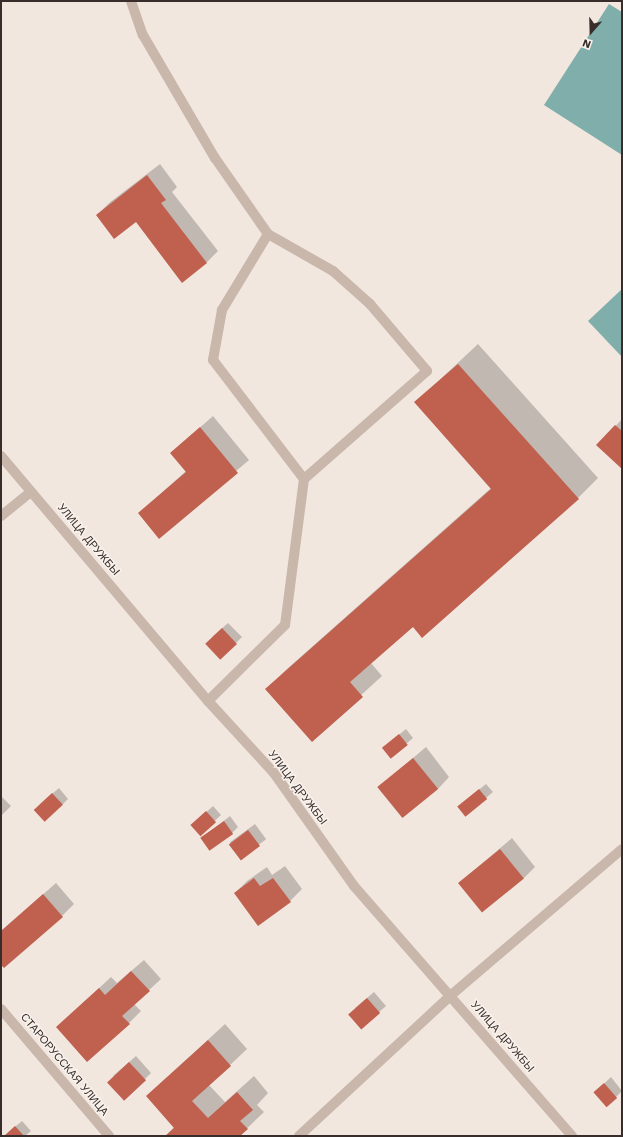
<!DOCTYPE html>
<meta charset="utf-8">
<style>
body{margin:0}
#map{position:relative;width:623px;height:1137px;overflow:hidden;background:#f2e7df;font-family:"Work Sans",sans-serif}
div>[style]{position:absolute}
.water>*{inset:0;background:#7faeab}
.shadow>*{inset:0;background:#0003;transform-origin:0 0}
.building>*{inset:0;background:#c0604f;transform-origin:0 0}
.lane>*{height:10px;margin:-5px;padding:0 5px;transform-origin:5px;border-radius:5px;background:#cab7ac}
.street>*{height:10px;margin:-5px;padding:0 5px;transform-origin:5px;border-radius:5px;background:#cab7ac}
span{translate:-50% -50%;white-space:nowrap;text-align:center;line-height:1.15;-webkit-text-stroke:3px #f9f2ec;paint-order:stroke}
.street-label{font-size:11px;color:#382d2a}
.frame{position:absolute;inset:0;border:2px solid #382d2a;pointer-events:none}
.north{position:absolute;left:571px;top:12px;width:40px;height:40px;-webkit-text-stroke:3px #f9f2ec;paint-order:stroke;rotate:200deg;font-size:11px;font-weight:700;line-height:16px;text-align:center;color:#382d2a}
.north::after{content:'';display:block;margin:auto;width:14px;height:18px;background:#382d2a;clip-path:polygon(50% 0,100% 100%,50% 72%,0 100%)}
</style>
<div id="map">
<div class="water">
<i style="clip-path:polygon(609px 4px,622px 12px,622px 155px,544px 105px)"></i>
<i style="clip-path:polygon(622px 289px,622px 357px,588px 321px)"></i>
</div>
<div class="shadow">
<i style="clip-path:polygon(160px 164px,177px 187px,172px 192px,218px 251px,206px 263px,136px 221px,97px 215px,109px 203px)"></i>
<i style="clip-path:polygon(478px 344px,598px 478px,578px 498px,413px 626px,371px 663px,382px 676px,312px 740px,267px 689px,287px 669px,491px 488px,416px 402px)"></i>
<i style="clip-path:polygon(213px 416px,249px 460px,159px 537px,139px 513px,186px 471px,171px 453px)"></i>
<i style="clip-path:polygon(622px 419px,622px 467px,598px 445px)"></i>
<i style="clip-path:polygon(228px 623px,242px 637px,236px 643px,212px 637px)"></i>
<i style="clip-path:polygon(406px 729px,413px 738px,391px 757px,390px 742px)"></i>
<i style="clip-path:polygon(426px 747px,449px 777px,438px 789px,379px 787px)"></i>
<i style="clip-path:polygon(486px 784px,493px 792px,466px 815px,465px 801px)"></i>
<i style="clip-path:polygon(59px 788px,68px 799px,62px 805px,40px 804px)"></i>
<i style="clip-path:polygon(1px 796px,11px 806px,1px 816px)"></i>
<i style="clip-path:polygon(213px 806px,221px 815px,201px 834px,199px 819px)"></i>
<i style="clip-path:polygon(230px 816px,238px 827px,232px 833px,202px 838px)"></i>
<i style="left:255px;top:824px;width:19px;height:31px;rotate:54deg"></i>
<i style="clip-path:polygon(512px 838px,535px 867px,523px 879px,459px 883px)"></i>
<i style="clip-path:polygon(285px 866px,302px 889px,290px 901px,235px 893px,247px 881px,267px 867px,272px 875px)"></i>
<i style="clip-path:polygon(56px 883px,74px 904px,62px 916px,1px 963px,1px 931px)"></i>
<i style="clip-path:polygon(144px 960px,161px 979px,134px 1004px,141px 1011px,129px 1023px,57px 1027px,111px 977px,117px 983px)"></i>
<i style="clip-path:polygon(374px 992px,386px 1006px,361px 1028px,355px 1008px)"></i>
<i style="clip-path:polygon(225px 1024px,247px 1049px,209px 1085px,225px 1102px,254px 1076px,268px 1093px,257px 1105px,264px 1112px,239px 1136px,166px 1136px,174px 1127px,147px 1096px)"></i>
<i style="clip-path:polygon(136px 1056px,151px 1073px,145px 1079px,113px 1076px)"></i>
<i style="clip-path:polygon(611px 1077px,622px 1091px,616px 1097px,595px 1092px)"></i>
<i style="clip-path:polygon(22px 1121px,31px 1131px,25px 1136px,4px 1136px)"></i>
</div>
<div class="building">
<i style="clip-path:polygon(147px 175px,166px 200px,161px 203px,207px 263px,182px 283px,136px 222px,114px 239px,96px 215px)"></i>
<i style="clip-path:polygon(458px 364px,579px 499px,422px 638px,413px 627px,350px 682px,363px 697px,312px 742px,265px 689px,491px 489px,414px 402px)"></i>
<i style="clip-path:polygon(615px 425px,622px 431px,622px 469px,596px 445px)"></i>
<i style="clip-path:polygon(200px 427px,238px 473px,159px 539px,138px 513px,186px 472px,170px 453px)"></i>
<i style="left:222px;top:628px;width:22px;height:23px;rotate:47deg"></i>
<i style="left:399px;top:734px;width:14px;height:22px;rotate:51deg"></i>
<i style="left:413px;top:758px;width:40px;height:46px;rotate:51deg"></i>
<i style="left:479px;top:789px;width:13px;height:28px;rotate:51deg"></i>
<i style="left:52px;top:793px;width:16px;height:25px;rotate:47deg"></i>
<i style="left:206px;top:811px;width:15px;height:21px;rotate:48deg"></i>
<i style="left:224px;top:821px;width:16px;height:29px;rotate:55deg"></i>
<i style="left:248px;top:830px;width:20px;height:24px;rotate:53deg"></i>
<i style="left:500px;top:849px;width:38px;height:54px;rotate:51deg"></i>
<i style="clip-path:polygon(254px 878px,260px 886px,273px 878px,291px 902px,258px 926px,234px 893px)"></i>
<i style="clip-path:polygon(43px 894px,63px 917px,4px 968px,1px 965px,1px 931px)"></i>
<i style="clip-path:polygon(131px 971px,150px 991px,122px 1016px,130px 1024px,87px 1062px,56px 1027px,99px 988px,105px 995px)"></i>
<i style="left:367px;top:998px;width:20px;height:25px;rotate:49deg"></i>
<i style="clip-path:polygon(208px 1040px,231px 1066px,192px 1101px,208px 1118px,237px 1092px,253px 1110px,240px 1121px,248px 1129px,240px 1136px,165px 1136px,174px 1128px,146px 1096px)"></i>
<i style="left:129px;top:1062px;width:25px;height:30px;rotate:47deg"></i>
<i style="left:604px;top:1083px;width:20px;height:14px;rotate:49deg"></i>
<i style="clip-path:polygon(15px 1126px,24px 1136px,4px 1136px)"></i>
</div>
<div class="lane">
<i style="left:131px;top:1px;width:36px;rotate:71deg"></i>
<i style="left:143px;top:35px;width:143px;rotate:59.7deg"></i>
<i style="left:215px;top:158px;width:93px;rotate:55.1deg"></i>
<i style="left:268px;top:234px;width:75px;rotate:29.6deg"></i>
<i style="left:333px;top:271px;width:50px;rotate:41.7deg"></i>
<i style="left:370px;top:304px;width:88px;rotate:49.6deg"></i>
<i style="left:427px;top:371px;width:164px;rotate:138.7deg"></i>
<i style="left:304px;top:479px;width:147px;rotate:97.4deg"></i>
<i style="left:285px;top:625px;width:108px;rotate:135.4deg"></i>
<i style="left:268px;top:234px;width:89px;rotate:121.2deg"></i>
<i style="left:222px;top:310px;width:51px;rotate:100.2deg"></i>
<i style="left:213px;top:360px;width:150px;rotate:52.6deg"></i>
<i style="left:450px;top:996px;width:226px;rotate:-40.5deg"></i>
</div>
<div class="street">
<i style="left:1px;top:456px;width:321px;rotate:49.8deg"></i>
<i style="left:208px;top:701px;width:98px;rotate:47.5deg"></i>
<i style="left:274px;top:773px;width:138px;rotate:54.7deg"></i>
<i style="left:354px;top:886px;width:332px;rotate:48.9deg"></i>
<i style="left:1px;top:516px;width:38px;rotate:-39deg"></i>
<i style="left:1px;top:1009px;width:167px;rotate:49.6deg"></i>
<i style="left:299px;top:1136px;width:206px;rotate:-42.8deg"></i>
</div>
<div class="street-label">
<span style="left:88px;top:540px;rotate:50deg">УЛИЦА ДРУЖБЫ</span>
<span style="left:297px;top:788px;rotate:53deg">УЛИЦА ДРУЖБЫ</span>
<span style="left:502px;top:1037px;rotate:49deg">УЛИЦА ДРУЖБЫ</span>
<span style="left:64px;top:1065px;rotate:50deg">СТАРОРУССКАЯ УЛИЦА</span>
</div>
<div class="frame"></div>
<div class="north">N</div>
</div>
